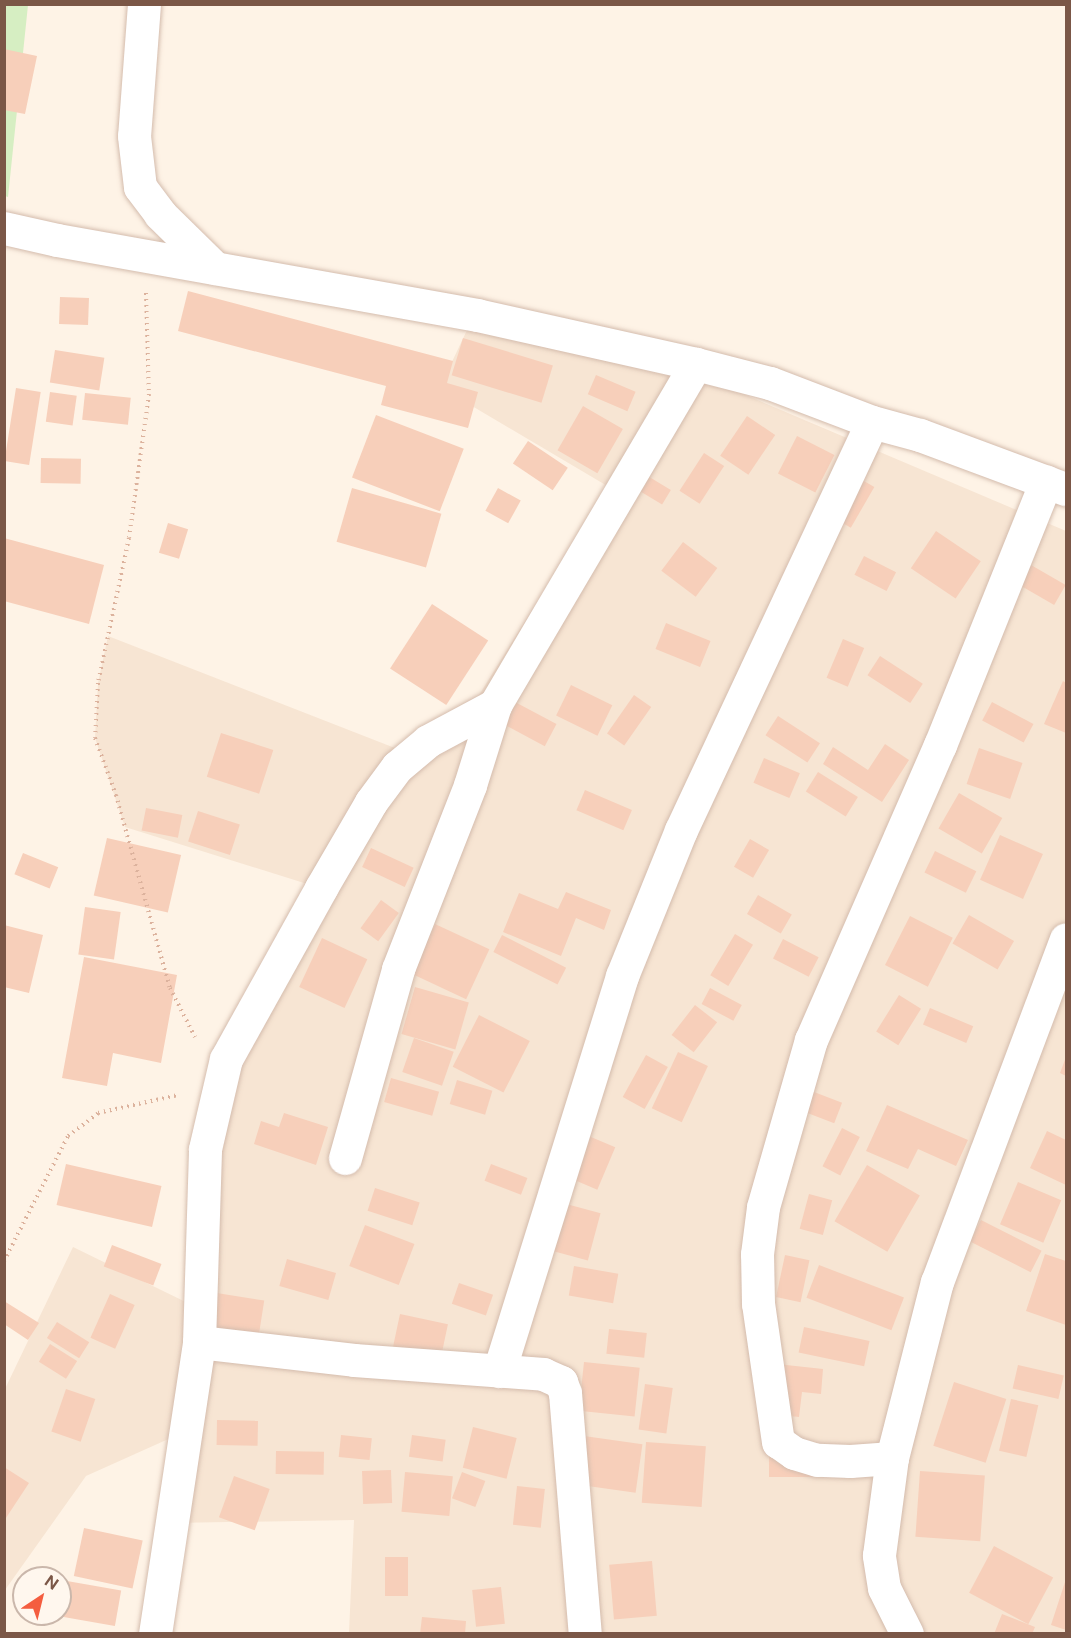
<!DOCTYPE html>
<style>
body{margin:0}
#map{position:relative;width:1071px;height:1638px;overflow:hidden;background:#fef3e6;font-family:"Public Sans",sans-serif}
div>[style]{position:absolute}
.residential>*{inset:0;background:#f7e5d3}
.green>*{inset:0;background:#d6eec2}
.building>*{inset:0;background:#f7cfba;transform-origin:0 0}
.path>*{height:4px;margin-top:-2px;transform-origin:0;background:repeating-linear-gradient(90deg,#dcb29d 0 1.5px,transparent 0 6px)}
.roads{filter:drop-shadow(0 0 2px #d4bcad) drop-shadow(0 0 2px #d4bcad)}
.minor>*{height:33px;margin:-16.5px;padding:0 16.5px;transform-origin:16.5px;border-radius:16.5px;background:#fff}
span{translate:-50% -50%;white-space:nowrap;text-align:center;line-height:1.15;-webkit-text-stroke:4.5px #fff7ee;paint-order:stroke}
.frame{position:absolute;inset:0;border:6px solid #7b5747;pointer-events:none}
.north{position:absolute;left:12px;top:1566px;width:60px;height:60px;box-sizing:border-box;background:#fff7ee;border:2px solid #cab7ab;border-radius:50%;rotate:35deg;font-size:16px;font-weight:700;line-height:24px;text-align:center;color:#7b5747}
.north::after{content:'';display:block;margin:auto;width:21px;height:27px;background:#f45d3f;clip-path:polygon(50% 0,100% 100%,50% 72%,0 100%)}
</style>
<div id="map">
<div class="residential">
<i style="clip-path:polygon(468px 328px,741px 393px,1066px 531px,1066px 1633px,349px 1633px,354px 1520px,171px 1523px,184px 1432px,86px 1476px,5px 1590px,4px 1391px,73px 1247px,200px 1309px,226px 1059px,320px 888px,125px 827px,95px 738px,98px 683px,108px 636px,400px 750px,421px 727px,479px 695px,609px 487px,440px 387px)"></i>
</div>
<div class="green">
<i style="clip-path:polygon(5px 5px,28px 5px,8px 197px,5px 196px)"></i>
</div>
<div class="building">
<i style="clip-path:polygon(4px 49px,37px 56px,25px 114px,4px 110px)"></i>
<i style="clip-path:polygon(188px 291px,453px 361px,447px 383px,478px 392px,468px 428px,381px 405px,386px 386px,178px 331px)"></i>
<i style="left:60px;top:297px;width:29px;height:27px;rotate:2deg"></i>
<i style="left:463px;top:338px;width:94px;height:39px;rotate:17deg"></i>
<i style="left:55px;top:350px;width:50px;height:33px;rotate:9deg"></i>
<i style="left:596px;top:375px;width:43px;height:21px;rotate:23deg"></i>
<i style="left:16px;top:388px;width:25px;height:74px;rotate:9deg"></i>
<i style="left:50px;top:392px;width:27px;height:30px;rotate:8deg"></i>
<i style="left:85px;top:393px;width:46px;height:27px;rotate:6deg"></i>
<i style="left:583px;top:406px;width:46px;height:51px;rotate:30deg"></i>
<i style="left:376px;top:415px;width:94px;height:67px;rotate:21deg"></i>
<i style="left:747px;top:416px;width:34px;height:48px;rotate:34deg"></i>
<i style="left:797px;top:436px;width:42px;height:42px;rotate:27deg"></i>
<i style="left:528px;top:441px;width:48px;height:27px;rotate:34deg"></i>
<i style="left:704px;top:453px;width:24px;height:45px;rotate:33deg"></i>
<i style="left:41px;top:458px;width:40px;height:25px;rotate:1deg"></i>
<i style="left:646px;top:475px;width:29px;height:17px;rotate:31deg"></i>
<i style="left:857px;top:477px;width:20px;height:47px;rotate:30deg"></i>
<i style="left:352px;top:488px;width:93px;height:56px;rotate:16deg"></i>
<i style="left:498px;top:488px;width:26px;height:26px;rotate:29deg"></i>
<i style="left:168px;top:523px;width:21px;height:31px;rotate:17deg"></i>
<i style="left:936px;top:531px;width:54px;height:45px;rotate:34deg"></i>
<i style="clip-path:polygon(4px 538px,104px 565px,89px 624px,4px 601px)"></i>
<i style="left:683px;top:542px;width:43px;height:36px;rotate:37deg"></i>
<i style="left:864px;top:556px;width:36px;height:21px;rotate:27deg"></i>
<i style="left:1031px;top:565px;width:40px;height:23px;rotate:30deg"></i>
<i style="left:432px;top:604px;width:67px;height:77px;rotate:33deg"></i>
<i style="left:666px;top:623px;width:48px;height:28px;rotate:22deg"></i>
<i style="left:843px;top:639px;width:23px;height:42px;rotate:23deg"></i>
<i style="left:880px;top:656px;width:51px;height:23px;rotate:33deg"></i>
<i style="clip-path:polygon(1063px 681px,1066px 683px,1066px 733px,1044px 724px)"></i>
<i style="left:571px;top:685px;width:46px;height:34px;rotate:26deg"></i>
<i style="left:634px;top:695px;width:21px;height:47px;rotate:35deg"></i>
<i style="left:515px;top:702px;width:47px;height:25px;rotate:28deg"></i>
<i style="left:992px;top:702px;width:47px;height:21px;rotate:28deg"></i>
<i style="left:778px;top:716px;width:50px;height:23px;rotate:33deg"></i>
<i style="left:221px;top:733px;width:55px;height:46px;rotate:18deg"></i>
<i style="clip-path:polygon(885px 744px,909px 760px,882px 802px,823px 764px,833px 747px,868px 770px)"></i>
<i style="left:979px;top:748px;width:46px;height:38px;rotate:19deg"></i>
<i style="left:764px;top:758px;width:39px;height:27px;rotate:23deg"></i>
<i style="left:818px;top:772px;width:47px;height:23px;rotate:32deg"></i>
<i style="left:585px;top:790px;width:51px;height:22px;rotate:23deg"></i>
<i style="left:959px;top:793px;width:50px;height:41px;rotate:30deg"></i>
<i style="left:146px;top:808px;width:37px;height:23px;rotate:11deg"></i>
<i style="left:198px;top:811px;width:44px;height:32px;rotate:18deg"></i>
<i style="left:1000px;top:835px;width:47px;height:49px;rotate:24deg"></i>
<i style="left:107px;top:838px;width:76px;height:59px;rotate:13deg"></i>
<i style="left:750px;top:839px;width:22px;height:32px;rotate:30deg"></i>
<i style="left:371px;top:848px;width:47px;height:21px;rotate:25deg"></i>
<i style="left:935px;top:851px;width:46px;height:24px;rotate:26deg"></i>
<i style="left:23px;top:853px;width:38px;height:23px;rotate:22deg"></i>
<i style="clip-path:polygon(566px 892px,611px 910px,604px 930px,576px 918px,561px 956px,503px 932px,519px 893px,558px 909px)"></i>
<i style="left:758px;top:895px;width:39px;height:22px;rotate:30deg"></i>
<i style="left:381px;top:900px;width:22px;height:35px;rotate:36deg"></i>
<i style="left:85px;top:907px;width:36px;height:48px;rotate:8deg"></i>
<i style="left:969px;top:915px;width:52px;height:33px;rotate:30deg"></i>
<i style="left:910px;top:916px;width:48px;height:55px;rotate:27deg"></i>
<i style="left:435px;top:924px;width:60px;height:55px;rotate:25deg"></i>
<i style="clip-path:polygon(4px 925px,43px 935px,29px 993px,4px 987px)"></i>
<i style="left:735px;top:934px;width:21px;height:48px;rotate:31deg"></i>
<i style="left:502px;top:935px;width:72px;height:19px;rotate:27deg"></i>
<i style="left:322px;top:938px;width:50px;height:54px;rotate:25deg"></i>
<i style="left:783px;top:939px;width:40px;height:22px;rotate:27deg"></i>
<i style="clip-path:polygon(84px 957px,177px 975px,161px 1063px,113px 1053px,107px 1086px,62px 1078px)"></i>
<i style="left:415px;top:987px;width:56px;height:49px;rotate:16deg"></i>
<i style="left:710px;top:988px;width:36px;height:18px;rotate:28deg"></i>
<i style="left:899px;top:995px;width:26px;height:43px;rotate:32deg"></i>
<i style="left:695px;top:1005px;width:28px;height:38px;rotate:38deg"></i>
<i style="left:930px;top:1008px;width:47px;height:18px;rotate:23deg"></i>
<i style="left:479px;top:1015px;width:57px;height:58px;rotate:27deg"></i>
<i style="left:414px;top:1038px;width:42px;height:36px;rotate:19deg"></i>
<i style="left:678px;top:1052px;width:33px;height:62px;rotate:25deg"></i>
<i style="left:646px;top:1055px;width:25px;height:48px;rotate:29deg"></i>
<i style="clip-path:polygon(1066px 1057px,1066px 1076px,1060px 1073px)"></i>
<i style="left:391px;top:1078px;width:50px;height:25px;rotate:16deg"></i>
<i style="left:457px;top:1080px;width:37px;height:25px;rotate:17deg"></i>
<i style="left:801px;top:1087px;width:44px;height:22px;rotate:21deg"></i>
<i style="clip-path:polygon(887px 1105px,968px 1140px,956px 1166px,918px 1149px,908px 1169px,866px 1151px)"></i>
<i style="clip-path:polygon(284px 1113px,328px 1127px,316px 1165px,254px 1144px,261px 1121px,279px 1127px)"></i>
<i style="left:842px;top:1128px;width:20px;height:43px;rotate:27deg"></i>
<i style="left:572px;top:1129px;width:47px;height:46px;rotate:23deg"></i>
<i style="clip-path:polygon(1047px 1131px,1066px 1140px,1066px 1185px,1030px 1168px)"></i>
<i style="left:66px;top:1164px;width:98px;height:42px;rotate:13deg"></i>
<i style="left:491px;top:1164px;width:39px;height:18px;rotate:21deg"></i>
<i style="left:867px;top:1165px;width:61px;height:65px;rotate:30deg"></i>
<i style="left:1018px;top:1182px;width:47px;height:46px;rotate:23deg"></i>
<i style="left:375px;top:1188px;width:47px;height:24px;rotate:18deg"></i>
<i style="left:809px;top:1194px;width:24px;height:36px;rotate:15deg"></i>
<i style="left:559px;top:1202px;width:43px;height:49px;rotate:15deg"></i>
<i style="left:981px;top:1220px;width:68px;height:24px;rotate:27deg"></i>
<i style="left:365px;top:1225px;width:53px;height:44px;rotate:21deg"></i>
<i style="left:112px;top:1245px;width:53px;height:23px;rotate:21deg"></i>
<i style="clip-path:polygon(1045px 1254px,1066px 1261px,1066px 1325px,1026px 1311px)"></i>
<i style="left:785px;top:1255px;width:25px;height:43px;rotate:12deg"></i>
<i style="left:287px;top:1259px;width:51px;height:28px;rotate:16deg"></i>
<i style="left:819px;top:1265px;width:91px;height:35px;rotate:21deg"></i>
<i style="left:574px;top:1266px;width:45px;height:30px;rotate:10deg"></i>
<i style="left:459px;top:1283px;width:36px;height:22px;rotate:19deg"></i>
<i style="left:204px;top:1291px;width:61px;height:52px;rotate:9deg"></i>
<i style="left:110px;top:1294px;width:27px;height:48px;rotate:24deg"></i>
<i style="clip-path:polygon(4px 1301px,39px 1323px,28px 1340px,4px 1324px)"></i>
<i style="left:400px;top:1314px;width:49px;height:43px;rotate:12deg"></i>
<i style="left:57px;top:1322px;width:38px;height:19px;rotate:32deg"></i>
<i style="left:804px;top:1327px;width:67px;height:26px;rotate:12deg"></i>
<i style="left:609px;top:1329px;width:38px;height:25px;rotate:6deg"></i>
<i style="left:50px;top:1344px;width:32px;height:21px;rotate:32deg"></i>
<i style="left:584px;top:1362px;width:56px;height:49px;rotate:6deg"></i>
<i style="clip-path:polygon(777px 1364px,823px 1369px,821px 1394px,802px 1392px,799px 1417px,772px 1414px)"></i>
<i style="left:1018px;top:1365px;width:47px;height:24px;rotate:13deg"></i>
<i style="left:954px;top:1382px;width:55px;height:67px;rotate:18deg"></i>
<i style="left:645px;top:1384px;width:28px;height:46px;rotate:8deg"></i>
<i style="left:66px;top:1389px;width:31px;height:45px;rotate:19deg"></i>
<i style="left:1011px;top:1399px;width:28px;height:53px;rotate:13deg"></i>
<i style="left:217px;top:1420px;width:41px;height:25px;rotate:1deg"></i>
<i style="left:473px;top:1427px;width:45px;height:42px;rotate:14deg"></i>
<i style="left:341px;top:1435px;width:31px;height:22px;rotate:6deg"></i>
<i style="left:412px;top:1435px;width:34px;height:22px;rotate:8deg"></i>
<i style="left:584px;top:1436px;width:59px;height:49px;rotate:8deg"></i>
<i style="left:646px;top:1442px;width:60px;height:61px;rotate:4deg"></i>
<i style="left:815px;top:1449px;width:28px;height:46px;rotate:90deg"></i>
<i style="left:276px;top:1451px;width:48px;height:23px;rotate:1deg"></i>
<i style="clip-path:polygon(4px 1467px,29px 1483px,4px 1521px)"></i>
<i style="left:391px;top:1470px;width:33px;height:29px;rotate:88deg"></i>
<i style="left:920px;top:1471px;width:65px;height:66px;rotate:4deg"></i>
<i style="left:405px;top:1472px;width:48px;height:40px;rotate:5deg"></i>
<i style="left:462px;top:1472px;width:25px;height:28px;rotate:21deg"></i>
<i style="left:234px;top:1476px;width:38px;height:44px;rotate:20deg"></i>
<i style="left:517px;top:1486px;width:28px;height:39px;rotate:6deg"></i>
<i style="left:84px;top:1528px;width:60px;height:49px;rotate:12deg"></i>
<i style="left:994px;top:1546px;width:67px;height:53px;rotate:28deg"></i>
<i style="left:385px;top:1557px;width:23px;height:39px"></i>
<i style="left:652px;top:1561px;width:55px;height:43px;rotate:85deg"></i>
<i style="clip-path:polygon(1066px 1579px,1066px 1630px,1051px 1625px)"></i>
<i style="left:67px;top:1581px;width:55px;height:36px;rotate:10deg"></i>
<i style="left:501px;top:1587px;width:37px;height:29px;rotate:84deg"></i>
<i style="clip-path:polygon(1002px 1614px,1035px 1627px,1032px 1634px,994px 1634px)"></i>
<i style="clip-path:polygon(422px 1617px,466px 1621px,465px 1634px,420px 1634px)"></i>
</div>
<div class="path">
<i style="left:146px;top:293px;width:101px;rotate:88.3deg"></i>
<i style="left:149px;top:394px;width:145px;rotate:97.9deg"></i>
<i style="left:129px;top:538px;width:148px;rotate:102.1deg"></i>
<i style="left:98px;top:683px;width:55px;rotate:93.1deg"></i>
<i style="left:95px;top:738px;width:61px;rotate:69.8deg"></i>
<i style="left:116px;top:795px;width:200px;rotate:74.4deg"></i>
<i style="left:170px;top:988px;width:55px;rotate:63deg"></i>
<i style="left:4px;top:1261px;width:140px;rotate:-62.9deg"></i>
<i style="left:68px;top:1136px;width:38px;rotate:-37deg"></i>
<i style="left:98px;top:1113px;width:82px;rotate:-12.7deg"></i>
</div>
<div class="roads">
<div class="minor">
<i style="left:144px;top:4px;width:132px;rotate:94.3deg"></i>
<i style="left:134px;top:136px;width:51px;rotate:83.3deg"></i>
<i style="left:140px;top:187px;width:34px;rotate:53deg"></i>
<i style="left:160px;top:214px;width:77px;rotate:44.5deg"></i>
<i style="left:4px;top:228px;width:54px;rotate:12.8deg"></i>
<i style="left:57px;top:240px;width:427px;rotate:10.1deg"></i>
<i style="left:477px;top:315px;width:224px;rotate:12.6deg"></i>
<i style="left:696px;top:364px;width:76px;rotate:14.4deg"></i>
<i style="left:770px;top:383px;width:109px;rotate:20.9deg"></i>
<i style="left:872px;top:422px;width:50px;rotate:15.2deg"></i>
<i style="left:920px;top:435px;width:155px;rotate:20.4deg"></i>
<i style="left:345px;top:1158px;width:196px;rotate:-74.3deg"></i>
<i style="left:398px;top:969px;width:198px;rotate:-68.6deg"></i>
<i style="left:470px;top:785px;width:84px;rotate:-72.6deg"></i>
<i style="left:495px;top:705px;width:396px;rotate:-59.5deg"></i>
<i style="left:199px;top:1342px;width:156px;rotate:6.6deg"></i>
<i style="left:354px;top:1360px;width:190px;rotate:4.2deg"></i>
<i style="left:543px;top:1374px;width:20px;rotate:24deg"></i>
<i style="left:561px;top:1382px;width:12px;rotate:70deg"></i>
<i style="left:565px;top:1393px;width:242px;rotate:85.3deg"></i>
<i style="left:499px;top:1371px;width:414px;rotate:-72.7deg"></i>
<i style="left:622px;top:976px;width:157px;rotate:-68deg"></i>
<i style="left:681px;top:830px;width:450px;rotate:-64.9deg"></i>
<i style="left:892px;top:1458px;width:42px;rotate:175.9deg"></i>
<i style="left:850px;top:1461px;width:33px;rotate:-178deg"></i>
<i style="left:817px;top:1460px;width:24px;rotate:-163deg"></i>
<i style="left:794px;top:1453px;width:19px;rotate:-145deg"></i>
<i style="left:778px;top:1442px;width:139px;rotate:-98.2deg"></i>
<i style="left:758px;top:1304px;width:50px;rotate:-91.1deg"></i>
<i style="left:757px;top:1254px;width:47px;rotate:-82.7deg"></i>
<i style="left:763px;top:1207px;width:174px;rotate:-74deg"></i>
<i style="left:811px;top:1040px;width:322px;rotate:-66.4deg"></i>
<i style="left:940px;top:745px;width:284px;rotate:-68.1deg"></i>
<i style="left:155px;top:1634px;width:295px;rotate:-81.4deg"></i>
<i style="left:199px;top:1342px;width:193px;rotate:-88.2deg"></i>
<i style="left:205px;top:1149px;width:92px;rotate:-76.9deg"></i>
<i style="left:226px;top:1059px;width:196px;rotate:-60.9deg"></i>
<i style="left:321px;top:888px;width:99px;rotate:-59.8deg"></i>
<i style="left:371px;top:802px;width:44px;rotate:-53.4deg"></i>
<i style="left:397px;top:767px;width:40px;rotate:-40deg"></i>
<i style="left:428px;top:741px;width:76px;rotate:-28.2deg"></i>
<i style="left:907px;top:1634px;width:51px;rotate:-116.6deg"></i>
<i style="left:884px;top:1588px;width:33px;rotate:-99deg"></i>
<i style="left:879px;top:1555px;width:98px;rotate:-82.4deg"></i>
<i style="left:892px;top:1458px;width:182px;rotate:-75.7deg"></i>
<i style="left:937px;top:1282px;width:366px;rotate:-69.4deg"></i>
</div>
</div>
<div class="frame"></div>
<div class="north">N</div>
</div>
